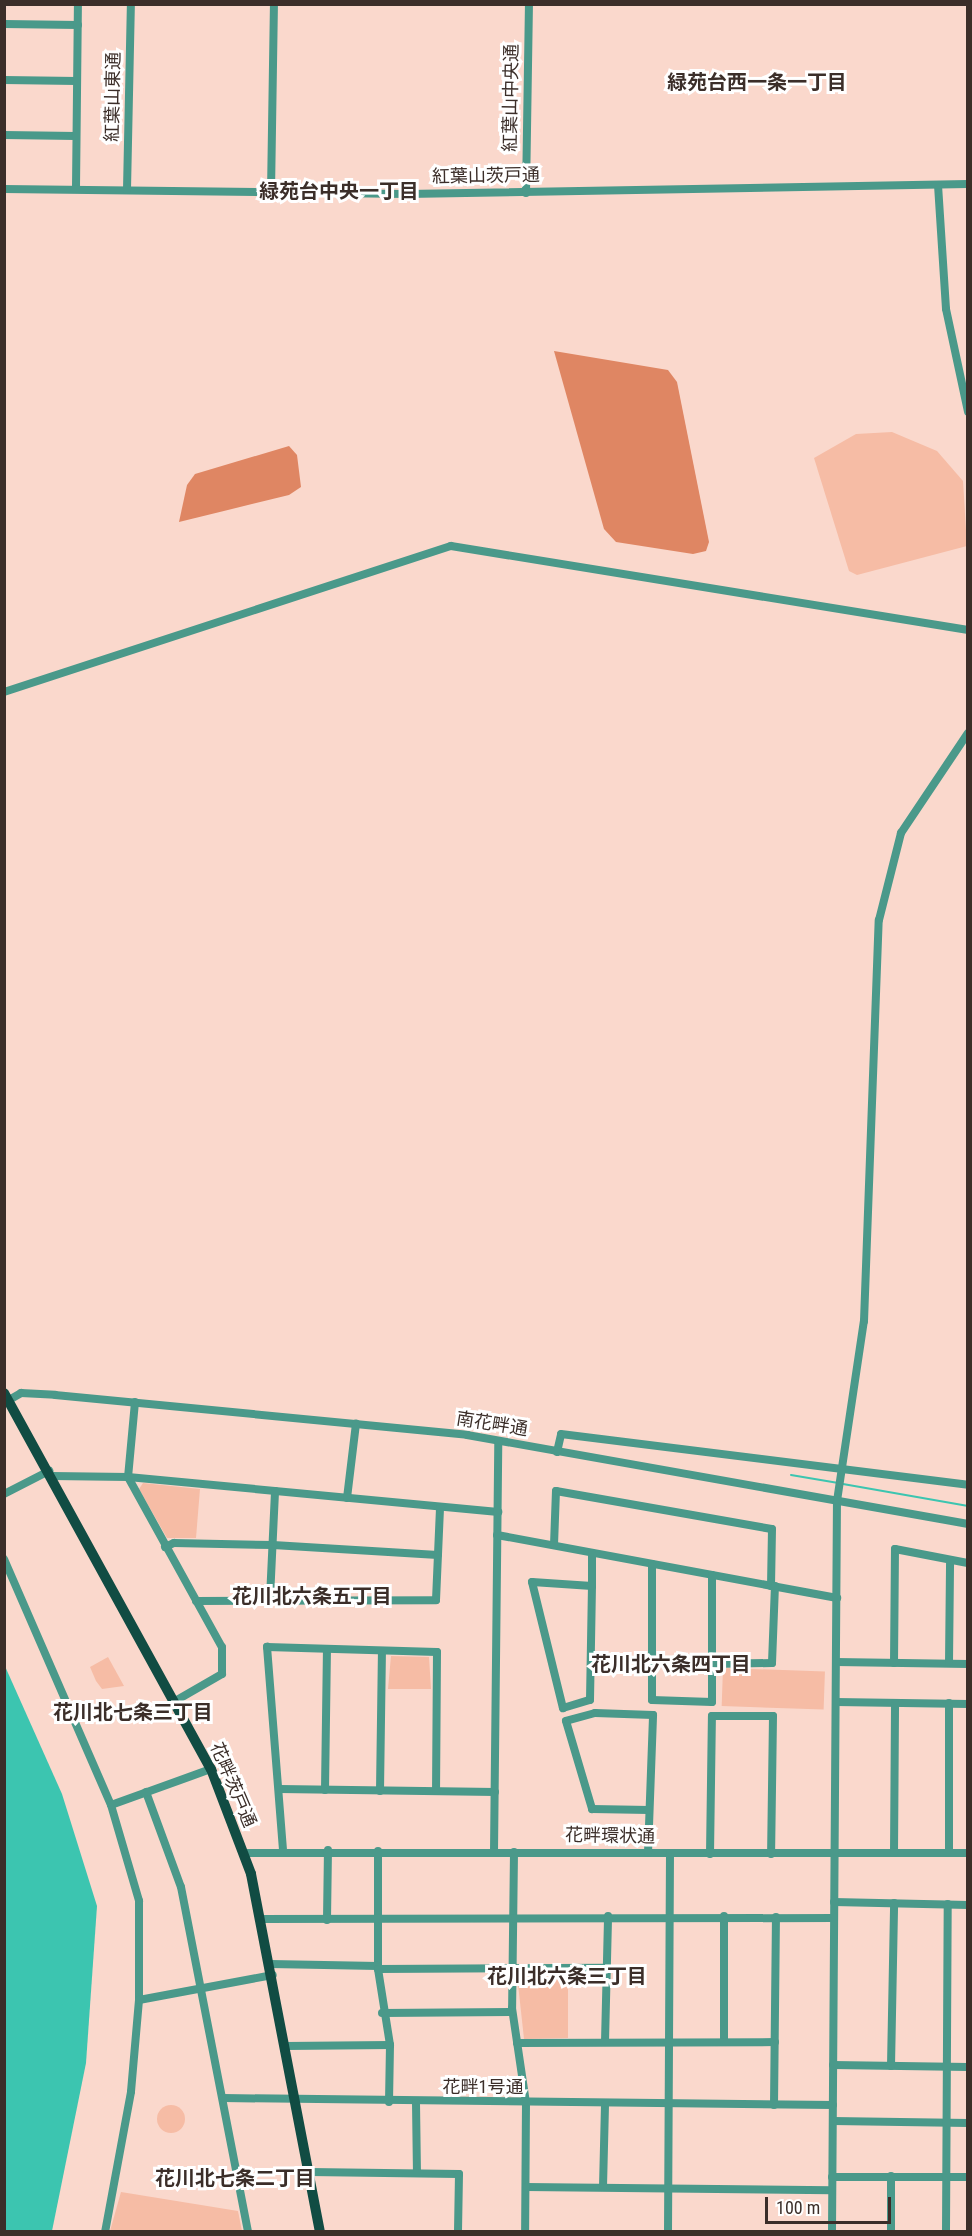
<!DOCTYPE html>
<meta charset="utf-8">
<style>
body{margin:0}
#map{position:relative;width:972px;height:2236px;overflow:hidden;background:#fad8cc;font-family:"Roboto Condensed","Noto Sans JP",sans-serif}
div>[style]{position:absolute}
.green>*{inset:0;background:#f6bca5;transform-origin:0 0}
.round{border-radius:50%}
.forest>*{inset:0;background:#df8663}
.water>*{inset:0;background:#3cc5b0}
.stream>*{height:2px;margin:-1px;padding:0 1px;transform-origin:1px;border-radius:1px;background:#3cc5b0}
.minor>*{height:8px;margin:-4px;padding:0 4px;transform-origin:4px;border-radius:4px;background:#4a998a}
.major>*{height:10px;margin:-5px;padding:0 5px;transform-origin:5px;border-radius:5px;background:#114c43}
span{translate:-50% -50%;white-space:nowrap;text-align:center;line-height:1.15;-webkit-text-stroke:6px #fff;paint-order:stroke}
.street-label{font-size:18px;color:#3b2e29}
.neighbourhood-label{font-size:20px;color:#3b2e29;font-weight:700}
.frame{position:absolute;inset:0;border:6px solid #3b2e29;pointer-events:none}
.scale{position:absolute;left:765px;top:2197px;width:126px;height:27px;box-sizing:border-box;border:3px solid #3b2e29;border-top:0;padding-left:8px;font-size:18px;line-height:21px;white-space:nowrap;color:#3b2e29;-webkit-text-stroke:4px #fff;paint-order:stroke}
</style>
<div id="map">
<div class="green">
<i style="clip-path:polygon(892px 432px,937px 451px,963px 481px,967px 546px,857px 575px,849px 571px,814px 458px,856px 434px)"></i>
<i style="clip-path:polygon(143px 1483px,200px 1489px,196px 1538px,167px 1538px,139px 1489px)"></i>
<i style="clip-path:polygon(391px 1656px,429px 1657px,431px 1689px,388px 1689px)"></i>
<i style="clip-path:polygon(108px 1657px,124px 1686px,102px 1689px,96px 1681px,90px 1667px)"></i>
<i style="left:723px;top:1668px;width:102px;height:38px;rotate:2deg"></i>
<i style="clip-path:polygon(568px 1973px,568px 2038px,524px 2039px,517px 1975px)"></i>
<i class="round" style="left:157px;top:2105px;width:28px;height:28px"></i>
<i style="clip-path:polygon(121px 2192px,238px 2211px,242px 2231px,110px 2231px)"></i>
</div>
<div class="forest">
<i style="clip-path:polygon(554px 351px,668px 370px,677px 382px,709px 542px,706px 551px,693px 554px,616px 542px,604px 529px)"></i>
<i style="clip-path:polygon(289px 446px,297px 455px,301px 487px,289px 495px,179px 522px,187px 485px,195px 474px)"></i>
</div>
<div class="water">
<i style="clip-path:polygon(4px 1664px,62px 1794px,97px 1906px,86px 2063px,52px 2231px,5px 2231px)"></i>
</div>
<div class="stream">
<i style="left:791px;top:1475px;width:48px;rotate:9.7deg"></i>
<i style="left:843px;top:1484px;width:127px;rotate:10deg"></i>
</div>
<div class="minor">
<i style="left:4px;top:24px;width:74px;rotate:0.8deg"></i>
<i style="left:4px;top:80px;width:73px;rotate:0.8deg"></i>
<i style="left:4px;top:135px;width:72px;rotate:0.8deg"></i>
<i style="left:938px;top:185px;width:124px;rotate:86.3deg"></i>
<i style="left:946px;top:309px;width:105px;rotate:77.9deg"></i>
<i style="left:76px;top:188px;width:184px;rotate:-89.4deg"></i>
<i style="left:4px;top:189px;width:403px;rotate:0.7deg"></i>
<i style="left:407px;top:194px;width:561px;rotate:-1.02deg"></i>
<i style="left:127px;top:190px;width:186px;rotate:-88.8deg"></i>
<i style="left:271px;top:192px;width:188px;rotate:-89.1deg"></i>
<i style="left:526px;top:193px;width:189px;rotate:-89.1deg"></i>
<i style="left:4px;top:692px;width:470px;rotate:-18.1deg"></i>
<i style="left:451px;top:546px;width:524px;rotate:9.23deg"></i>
<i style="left:9px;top:1400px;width:14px;rotate:-30deg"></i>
<i style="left:21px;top:1393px;width:34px;rotate:3deg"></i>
<i style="left:55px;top:1395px;width:414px;rotate:5.5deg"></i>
<i style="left:467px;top:1435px;width:509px;rotate:10.07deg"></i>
<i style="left:135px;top:1402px;width:75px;rotate:95.3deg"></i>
<i style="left:128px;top:1477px;width:194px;rotate:61.1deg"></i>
<i style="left:222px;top:1647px;width:27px;rotate:90deg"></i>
<i style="left:222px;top:1674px;width:54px;rotate:150.1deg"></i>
<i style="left:557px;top:1452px;width:18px;rotate:-77deg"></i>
<i style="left:561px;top:1434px;width:410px;rotate:7.1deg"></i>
<i style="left:52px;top:1476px;width:76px;rotate:0.8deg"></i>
<i style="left:128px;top:1477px;width:372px;rotate:5.4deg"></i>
<i style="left:4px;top:1494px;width:51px;rotate:-27.1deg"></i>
<i style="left:347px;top:1498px;width:75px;rotate:-83.1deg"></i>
<i style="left:497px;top:1535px;width:346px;rotate:10.5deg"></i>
<i style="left:554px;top:1545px;width:54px;rotate:-87.9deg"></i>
<i style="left:556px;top:1491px;width:219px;rotate:10deg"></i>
<i style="left:772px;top:1529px;width:57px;rotate:91deg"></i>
<i style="left:165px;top:1547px;width:10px;rotate:-24deg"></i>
<i style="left:174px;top:1543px;width:99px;rotate:1.2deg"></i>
<i style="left:273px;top:1545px;width:165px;rotate:3.5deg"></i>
<i style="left:4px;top:1559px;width:268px;rotate:66.5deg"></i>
<i style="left:111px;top:1805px;width:100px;rotate:73.7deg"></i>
<i style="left:139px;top:1901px;width:99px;rotate:90deg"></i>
<i style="left:139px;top:2000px;width:92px;rotate:95deg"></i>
<i style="left:131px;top:2092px;width:142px;rotate:100.5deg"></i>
<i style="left:652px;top:1564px;width:136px;rotate:90deg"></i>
<i style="left:652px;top:1700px;width:60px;rotate:1.9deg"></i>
<i style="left:712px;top:1702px;width:127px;rotate:-90deg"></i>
<i style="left:592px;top:1586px;width:60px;rotate:-176.2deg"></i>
<i style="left:532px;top:1582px;width:130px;rotate:76.2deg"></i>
<i style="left:563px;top:1708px;width:28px;rotate:-17deg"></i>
<i style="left:590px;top:1700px;width:114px;rotate:-89deg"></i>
<i style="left:592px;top:1586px;width:33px;rotate:-90deg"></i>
<i style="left:270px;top:1598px;width:107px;rotate:-87.3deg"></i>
<i style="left:196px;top:1601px;width:240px;rotate:-0.2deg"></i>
<i style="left:436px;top:1600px;width:93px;rotate:-87.5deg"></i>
<i style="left:836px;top:1662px;width:132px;rotate:0.9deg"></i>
<i style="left:894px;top:1663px;width:114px;rotate:-89.5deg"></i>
<i style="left:895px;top:1549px;width:74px;rotate:10.9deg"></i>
<i style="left:949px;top:1663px;width:103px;rotate:-89.4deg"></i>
<i style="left:712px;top:1664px;width:60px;rotate:-1deg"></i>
<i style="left:772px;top:1663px;width:77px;rotate:-87.8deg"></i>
<i style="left:836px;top:1702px;width:132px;rotate:0.9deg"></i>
<i style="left:949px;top:1703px;width:150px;rotate:90deg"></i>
<i style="left:280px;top:1789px;width:215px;rotate:0.8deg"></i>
<i style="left:325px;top:1790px;width:139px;rotate:-89.2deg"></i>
<i style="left:380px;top:1791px;width:140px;rotate:-89.2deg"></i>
<i style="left:146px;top:1792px;width:101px;rotate:69.8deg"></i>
<i style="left:181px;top:1887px;width:351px;rotate:79deg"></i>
<i style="left:111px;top:1805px;width:106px;rotate:-19.8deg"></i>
<i style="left:283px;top:1850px;width:204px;rotate:-94.5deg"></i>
<i style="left:267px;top:1647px;width:170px;rotate:1.7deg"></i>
<i style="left:437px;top:1652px;width:139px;rotate:90.4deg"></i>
<i style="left:378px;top:1851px;width:118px;rotate:90deg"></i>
<i style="left:378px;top:1969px;width:77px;rotate:81deg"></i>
<i style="left:390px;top:2045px;width:57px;rotate:91deg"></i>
<i style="left:494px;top:1852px;width:411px;rotate:-89.4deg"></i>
<i style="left:514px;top:1852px;width:156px;rotate:90.7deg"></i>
<i style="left:512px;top:2008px;width:96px;rotate:81.6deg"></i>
<i style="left:526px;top:2103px;width:129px;rotate:90.4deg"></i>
<i style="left:243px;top:1853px;width:427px"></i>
<i style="left:670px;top:1853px;width:379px;rotate:90.3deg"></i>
<i style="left:648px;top:1853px;width:138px;rotate:-87.9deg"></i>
<i style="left:653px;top:1715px;width:58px;rotate:-178deg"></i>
<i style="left:595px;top:1713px;width:30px;rotate:165deg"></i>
<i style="left:566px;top:1721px;width:92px;rotate:73.5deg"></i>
<i style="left:592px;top:1809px;width:57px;rotate:1deg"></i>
<i style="left:670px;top:1853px;width:298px"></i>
<i style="left:894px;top:1853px;width:150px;rotate:-89.6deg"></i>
<i style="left:710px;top:1854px;width:138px;rotate:-89.2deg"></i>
<i style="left:712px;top:1716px;width:61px"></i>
<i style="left:773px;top:1716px;width:138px;rotate:90.8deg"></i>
<i style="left:834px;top:1902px;width:134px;rotate:1.3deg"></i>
<i style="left:724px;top:1916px;width:126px;rotate:90deg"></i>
<i style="left:261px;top:1919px;width:573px;rotate:-0.1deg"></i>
<i style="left:327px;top:1920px;width:70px;rotate:-89.2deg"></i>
<i style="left:270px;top:1964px;width:108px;rotate:1.1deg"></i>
<i style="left:378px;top:1969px;width:229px;rotate:-0.3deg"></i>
<i style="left:139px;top:2000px;width:136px;rotate:-10.6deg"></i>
<i style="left:382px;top:2013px;width:130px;rotate:-0.4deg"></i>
<i style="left:605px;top:2042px;width:126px;rotate:-88.6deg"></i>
<i style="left:517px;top:2043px;width:258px;rotate:-0.2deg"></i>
<i style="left:286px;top:2046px;width:104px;rotate:-0.6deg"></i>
<i style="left:833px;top:2065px;width:135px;rotate:0.8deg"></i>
<i style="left:891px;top:2066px;width:163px;rotate:-88.9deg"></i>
<i style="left:223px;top:2098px;width:610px;rotate:0.66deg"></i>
<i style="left:416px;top:2103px;width:70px;rotate:89.2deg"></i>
<i style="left:774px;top:2105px;width:188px;rotate:-89.4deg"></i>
<i style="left:833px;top:2121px;width:135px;rotate:0.8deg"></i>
<i style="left:310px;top:2172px;width:149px;rotate:0.8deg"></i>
<i style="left:459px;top:2174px;width:58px;rotate:91deg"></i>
<i style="left:832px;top:2177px;width:136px"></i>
<i style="left:526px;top:2187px;width:306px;rotate:0.6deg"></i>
<i style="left:603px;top:2187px;width:83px;rotate:-88.6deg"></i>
<i style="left:832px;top:2232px;width:731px;rotate:-89.61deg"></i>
<i style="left:837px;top:1501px;width:182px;rotate:-81.5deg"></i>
<i style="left:864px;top:1321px;width:401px;rotate:-87.9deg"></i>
<i style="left:879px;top:920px;width:90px;rotate:-75.8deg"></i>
<i style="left:901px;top:833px;width:120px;rotate:-56.2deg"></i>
<i style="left:891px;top:2232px;width:56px;rotate:-90deg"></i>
<i style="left:946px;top:2232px;width:328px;rotate:-89.7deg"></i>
</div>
<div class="major">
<i style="left:4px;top:1393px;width:429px;rotate:61.2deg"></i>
<i style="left:211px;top:1769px;width:112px;rotate:69.1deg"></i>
<i style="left:251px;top:1874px;width:365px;rotate:79.1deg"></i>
</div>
<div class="street-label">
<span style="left:113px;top:97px;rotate:-89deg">紅葉山東通</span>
<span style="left:511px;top:98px;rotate:-89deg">紅葉山中央通</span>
<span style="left:486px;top:176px;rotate:-1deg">紅葉山茨戸通</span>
<span style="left:492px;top:1424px;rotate:9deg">南花畔通</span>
<span style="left:233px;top:1785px;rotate:67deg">花畔茨戸通</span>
<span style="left:610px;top:1836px;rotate:1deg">花畔環状通</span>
<span style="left:483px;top:2087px">花畔1号通</span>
</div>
<div class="neighbourhood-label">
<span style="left:757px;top:82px">緑苑台西一条一丁目</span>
<span style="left:339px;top:191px">緑苑台中央一丁目</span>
<span style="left:312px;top:1596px">花川北六条五丁目</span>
<span style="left:671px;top:1664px">花川北六条四丁目</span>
<span style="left:133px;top:1712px">花川北七条三丁目</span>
<span style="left:567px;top:1976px">花川北六条三丁目</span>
<span style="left:235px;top:2178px">花川北七条二丁目</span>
</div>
<div class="frame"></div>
<div class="scale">100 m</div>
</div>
